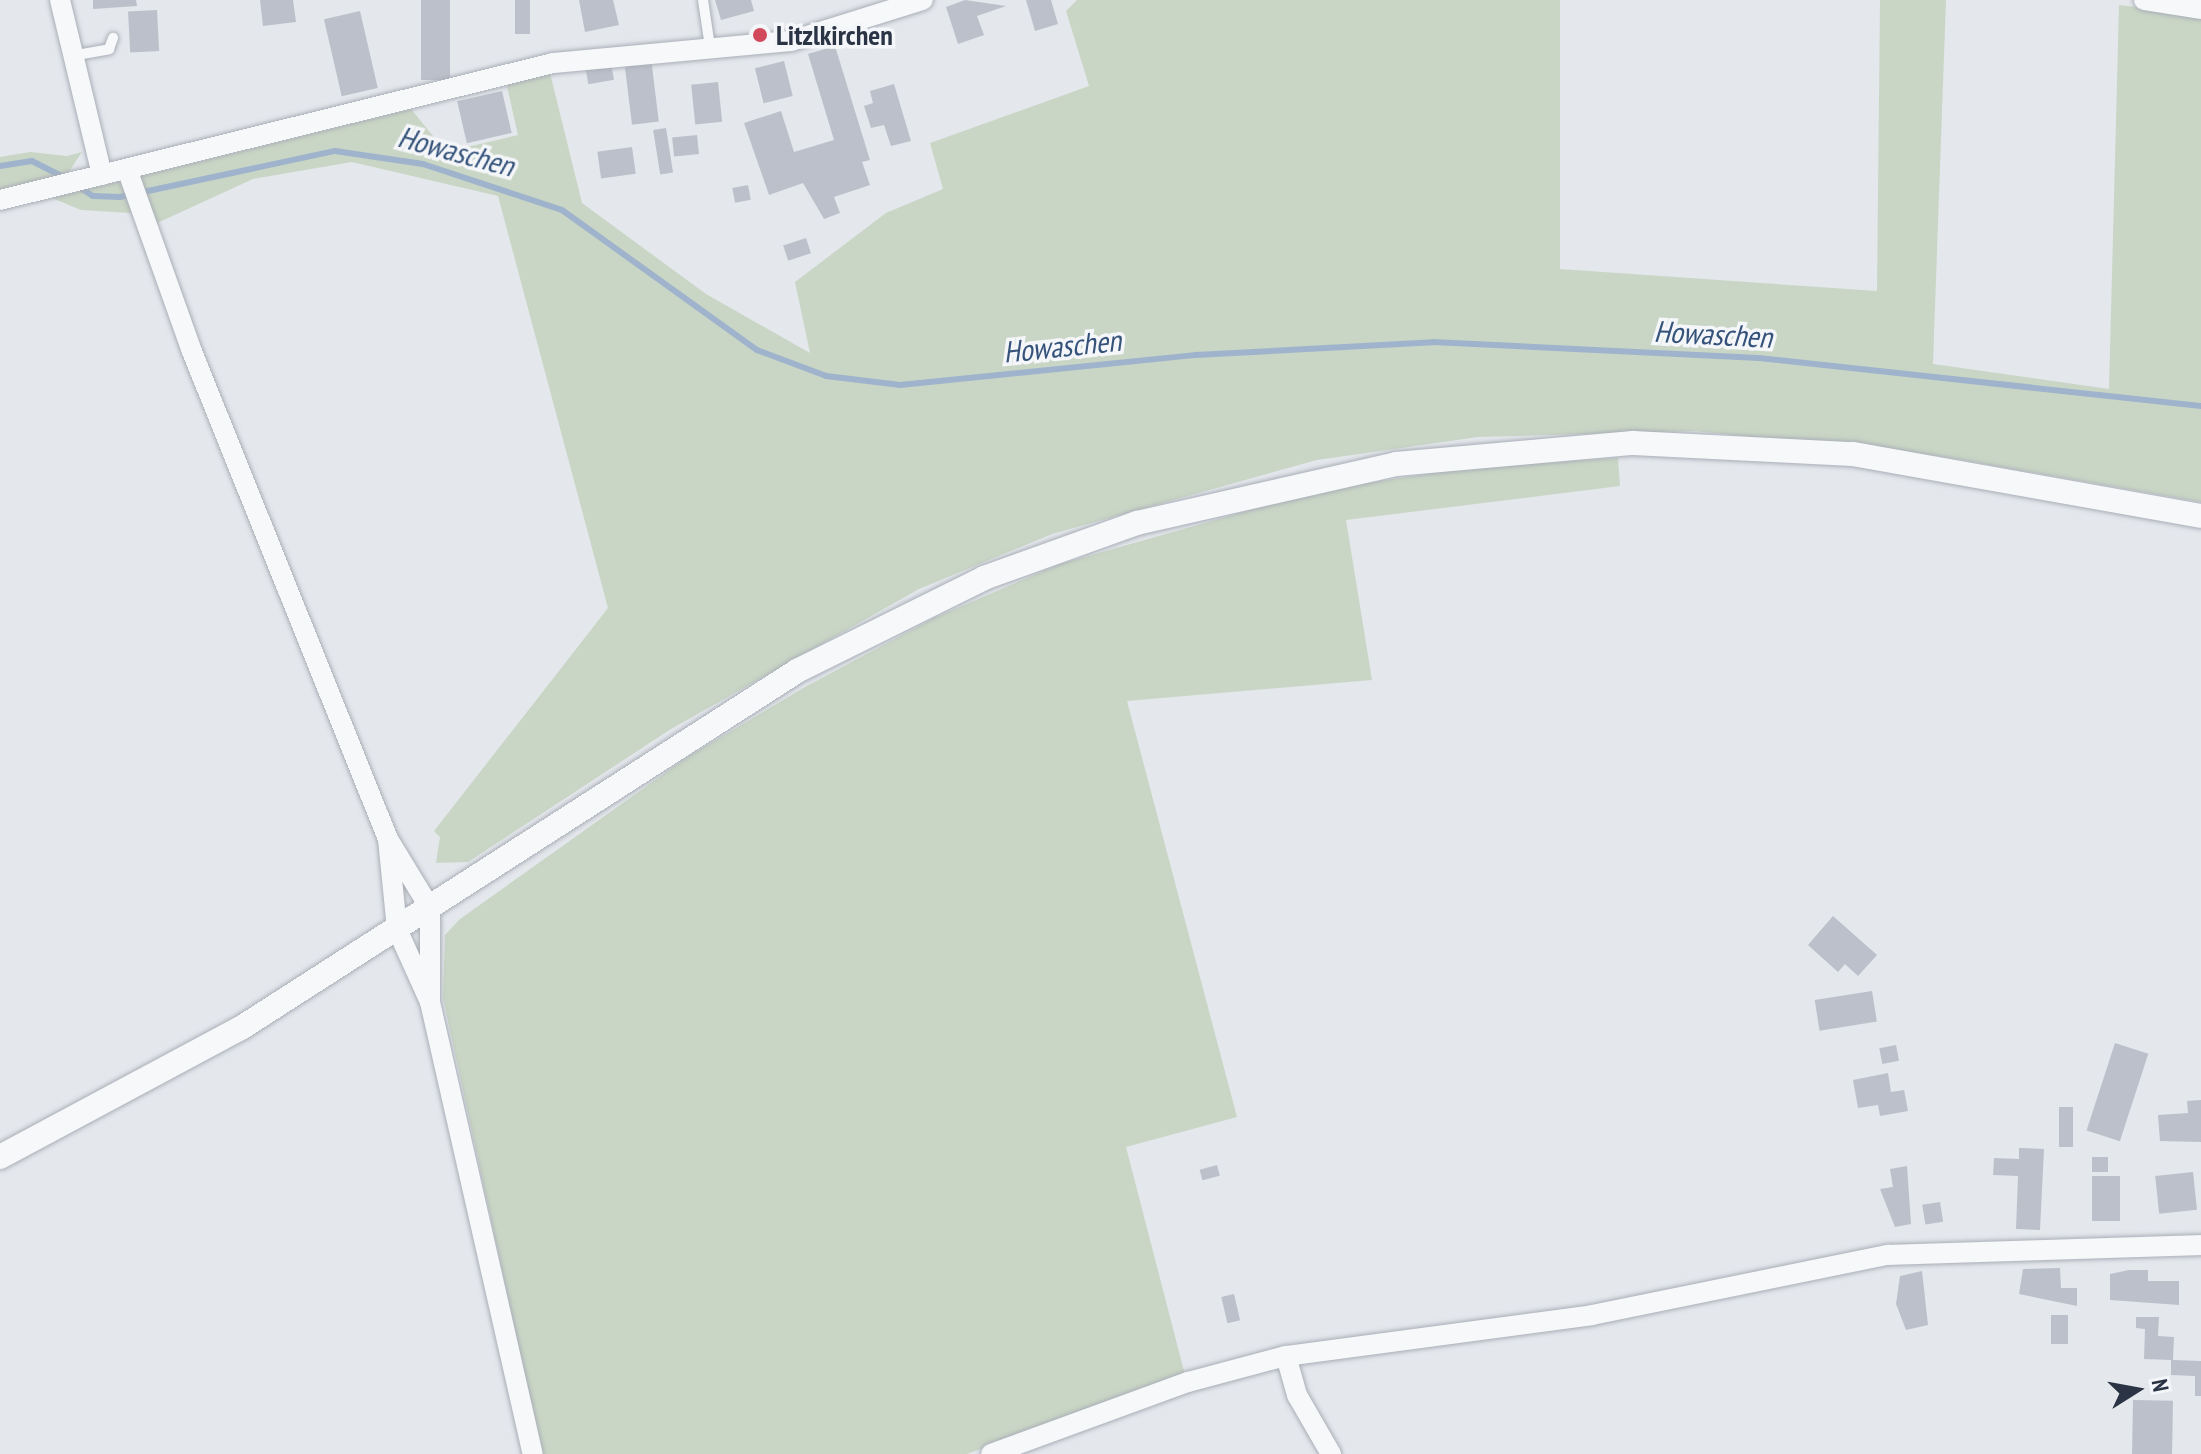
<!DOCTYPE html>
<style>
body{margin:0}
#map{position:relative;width:2201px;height:1454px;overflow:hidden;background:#e4e7ec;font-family:"PT Sans Narrow",sans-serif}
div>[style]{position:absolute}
.green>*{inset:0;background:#c9d6c5}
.stream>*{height:6px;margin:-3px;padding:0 3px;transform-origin:3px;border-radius:3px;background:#9fb4cc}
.building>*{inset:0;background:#bbc0ca;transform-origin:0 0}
.roads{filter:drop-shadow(0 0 2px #a9aeb7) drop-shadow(0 0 2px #a9aeb7)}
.service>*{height:10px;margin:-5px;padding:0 5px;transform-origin:5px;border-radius:5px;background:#f7f8fa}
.minor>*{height:20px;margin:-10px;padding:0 10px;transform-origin:10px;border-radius:10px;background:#f7f8fa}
.tertiary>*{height:24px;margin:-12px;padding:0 12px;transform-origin:12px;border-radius:12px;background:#f7f8fa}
.dots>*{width:22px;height:22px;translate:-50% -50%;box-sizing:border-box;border:4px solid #f4f6f9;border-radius:50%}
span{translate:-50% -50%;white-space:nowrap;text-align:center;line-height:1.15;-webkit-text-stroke:7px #f4f6f9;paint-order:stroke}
.poi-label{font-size:28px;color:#2b3445;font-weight:700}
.left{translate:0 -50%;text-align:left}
.water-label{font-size:30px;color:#34527a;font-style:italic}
.north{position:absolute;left:2097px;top:1350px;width:80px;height:80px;-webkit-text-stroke:6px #f4f6f9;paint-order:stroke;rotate:79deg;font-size:22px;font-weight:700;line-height:32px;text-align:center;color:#2b3445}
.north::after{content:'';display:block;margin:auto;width:28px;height:36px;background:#2b3445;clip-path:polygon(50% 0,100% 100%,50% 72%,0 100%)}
</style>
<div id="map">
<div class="green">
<i style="clip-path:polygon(1077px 0,1560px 0,1560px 269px,1877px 291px,1880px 0,1946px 0,1933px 364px,2109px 389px,2119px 5px,2201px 15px,2201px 502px,1945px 457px,1695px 431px,1478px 437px,1317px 460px,1052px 534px,919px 589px,671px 729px,468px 862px,436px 863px,440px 837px,434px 831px,608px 608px,498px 196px,352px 162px,253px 179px,155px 224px,144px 201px,130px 213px,81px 210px,52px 198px,411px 109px,446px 152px,518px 135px,506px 82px,550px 73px,582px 203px,706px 294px,810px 353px,795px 282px,886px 213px,943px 189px,930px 143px,1089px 86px,1066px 11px)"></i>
<i style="clip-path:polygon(30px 152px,67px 156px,82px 152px,68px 173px,0 191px,0 157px)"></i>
<i style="clip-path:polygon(1618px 458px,1620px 486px,1346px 520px,1372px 680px,1127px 701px,1237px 1117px,1126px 1147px,1185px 1375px,967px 1454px,542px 1454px,443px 998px,445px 935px,460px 919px,689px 756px,805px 687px,934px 618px,1060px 564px,1321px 490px,1479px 466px)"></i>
</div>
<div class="stream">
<i style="left:0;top:166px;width:32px;rotate:-9deg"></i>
<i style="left:32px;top:161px;width:39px;rotate:27deg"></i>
<i style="left:76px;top:185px;width:20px;rotate:33deg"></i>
<i style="left:93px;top:196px;width:27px;rotate:2deg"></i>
<i style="left:120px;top:197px;width:220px;rotate:-12.1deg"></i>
<i style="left:335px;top:151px;width:89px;rotate:8.4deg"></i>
<i style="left:423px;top:164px;width:146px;rotate:18.3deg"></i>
<i style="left:562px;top:210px;width:240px;rotate:35.7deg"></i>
<i style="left:757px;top:350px;width:74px;rotate:20.6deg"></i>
<i style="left:826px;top:376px;width:75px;rotate:6.9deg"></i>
<i style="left:900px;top:385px;width:298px;rotate:-5.8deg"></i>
<i style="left:1196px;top:355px;width:237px;rotate:-3.1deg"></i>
<i style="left:1433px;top:342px;width:326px;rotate:2.8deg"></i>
<i style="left:1759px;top:358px;width:445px;rotate:6.2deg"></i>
</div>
<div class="building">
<i style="clip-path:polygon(93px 0,136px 0,137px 6px,93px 9px)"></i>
<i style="clip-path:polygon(260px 0,293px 0,296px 22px,263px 26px)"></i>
<i style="left:421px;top:0;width:29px;height:80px"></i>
<i style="left:515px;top:0;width:15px;height:34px"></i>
<i style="clip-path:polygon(579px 0,613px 0,619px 25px,585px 32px)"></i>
<i style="clip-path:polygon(715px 0,751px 0,754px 11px,721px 20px)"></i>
<i style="clip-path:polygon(965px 0,1006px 6px,977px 16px,984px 35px,958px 44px,946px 7px)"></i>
<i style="clip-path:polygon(1026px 0,1051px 0,1058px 24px,1035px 31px)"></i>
<i style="left:157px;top:10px;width:41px;height:29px;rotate:87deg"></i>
<i style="left:360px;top:11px;width:79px;height:37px;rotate:77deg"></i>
<i style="clip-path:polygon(835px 46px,870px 160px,862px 162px,870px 185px,834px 197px,840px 213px,824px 219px,803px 183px,769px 195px,744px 123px,781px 111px,794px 152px,834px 140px,808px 54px)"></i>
<i style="left:651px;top:58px;width:64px;height:27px;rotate:83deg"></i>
<i style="left:784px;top:61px;width:36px;height:30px;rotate:76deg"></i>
<i style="left:611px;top:63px;width:17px;height:26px;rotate:80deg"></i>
<i style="left:718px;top:82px;width:40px;height:27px;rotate:84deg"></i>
<i style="clip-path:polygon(894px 84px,911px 141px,891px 146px,884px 125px,871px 128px,864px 106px,873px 103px,870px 91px)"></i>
<i style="left:502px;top:91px;width:43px;height:46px;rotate:77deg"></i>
<i style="left:666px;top:128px;width:45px;height:13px;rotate:81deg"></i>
<i style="left:697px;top:135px;width:19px;height:25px;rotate:84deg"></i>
<i style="left:632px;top:147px;width:27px;height:35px;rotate:82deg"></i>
<i style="left:748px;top:185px;width:15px;height:16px;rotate:79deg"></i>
<i style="left:806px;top:238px;width:16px;height:24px;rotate:72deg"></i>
<i style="clip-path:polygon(1833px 916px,1877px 955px,1858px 976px,1845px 964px,1838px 972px,1808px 945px)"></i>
<i style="left:1872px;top:991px;width:31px;height:58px;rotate:81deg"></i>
<i style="left:2115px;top:1043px;width:35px;height:92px;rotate:18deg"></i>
<i style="left:1896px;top:1045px;width:16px;height:17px;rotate:79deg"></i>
<i style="clip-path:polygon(1888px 1073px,1891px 1092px,1904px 1090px,1908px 1111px,1880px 1116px,1878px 1105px,1858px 1108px,1853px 1080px)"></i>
<i style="clip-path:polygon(2201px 1100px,2201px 1142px,2160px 1141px,2158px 1115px,2188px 1113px,2187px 1101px)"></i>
<i style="left:2059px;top:1107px;width:14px;height:40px"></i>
<i style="clip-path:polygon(2019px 1148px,2044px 1149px,2040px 1230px,2016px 1229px,2018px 1176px,1993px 1175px,1994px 1158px,2019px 1159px)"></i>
<i style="left:2092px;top:1157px;width:16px;height:15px"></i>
<i style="left:1217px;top:1165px;width:11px;height:18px;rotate:75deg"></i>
<i style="clip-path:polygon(1907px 1166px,1911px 1224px,1895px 1227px,1880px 1189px,1893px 1187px,1890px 1169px)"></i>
<i style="left:2193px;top:1172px;width:38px;height:38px;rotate:84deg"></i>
<i style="left:2092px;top:1176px;width:28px;height:45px"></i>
<i style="left:1940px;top:1202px;width:20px;height:18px;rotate:81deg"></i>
<i style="clip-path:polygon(2060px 1268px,2061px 1288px,2077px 1288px,2077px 1306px,2019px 1294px,2023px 1269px)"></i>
<i style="clip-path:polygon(2129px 1270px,2148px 1270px,2148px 1281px,2179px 1281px,2179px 1305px,2110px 1300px,2110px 1274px)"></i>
<i style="clip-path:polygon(1922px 1271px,1928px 1325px,1906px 1330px,1896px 1304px,1900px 1276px)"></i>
<i style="left:1234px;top:1294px;width:27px;height:13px;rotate:77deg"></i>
<i style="left:2051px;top:1315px;width:17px;height:29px"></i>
<i style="clip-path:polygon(2136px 1317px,2159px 1317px,2158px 1336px,2174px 1337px,2173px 1360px,2201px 1361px,2201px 1396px,2195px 1396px,2195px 1376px,2171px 1375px,2171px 1360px,2144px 1359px,2145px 1329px,2136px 1328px)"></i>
<i style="left:2133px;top:1400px;width:40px;height:54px;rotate:1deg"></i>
</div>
<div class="roads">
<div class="service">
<i style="left:703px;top:0;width:48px;rotate:81.5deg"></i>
<i style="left:71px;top:56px;width:39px;rotate:-10deg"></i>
<i style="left:109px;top:49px;width:12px;rotate:-70deg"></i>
</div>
<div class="minor">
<i style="left:60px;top:0;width:180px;rotate:76.5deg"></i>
<i style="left:2144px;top:0;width:58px;rotate:9deg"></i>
<i style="left:127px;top:169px;width:191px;rotate:70.4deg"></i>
<i style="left:191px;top:349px;width:528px;rotate:68.1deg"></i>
<i style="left:388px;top:839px;width:90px;rotate:84.3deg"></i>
<i style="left:397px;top:929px;width:80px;rotate:65.7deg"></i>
<i style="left:0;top:200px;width:570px;rotate:-13.91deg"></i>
<i style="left:553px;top:63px;width:239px;rotate:-5.3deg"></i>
<i style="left:791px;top:41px;width:138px;rotate:-17.3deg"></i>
<i style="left:388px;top:839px;width:81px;rotate:58.7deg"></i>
<i style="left:430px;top:908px;width:94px;rotate:90deg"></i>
<i style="left:430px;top:1002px;width:464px;rotate:77.2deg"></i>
<i style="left:1286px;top:1356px;width:41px;rotate:74.2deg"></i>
<i style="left:1297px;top:1395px;width:68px;rotate:60deg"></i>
<i style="left:991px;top:1454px;width:210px;rotate:-20.1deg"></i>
<i style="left:1188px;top:1382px;width:101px;rotate:-14.9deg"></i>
<i style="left:1286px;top:1356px;width:309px;rotate:-7.6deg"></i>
<i style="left:1592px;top:1315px;width:302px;rotate:-11.5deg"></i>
<i style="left:1888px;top:1255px;width:313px;rotate:-1.8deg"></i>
</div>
<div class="tertiary">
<i style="left:0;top:1157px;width:273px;rotate:-28.2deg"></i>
<i style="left:241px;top:1028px;width:661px;rotate:-32.7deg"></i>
<i style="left:797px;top:671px;width:209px;rotate:-26.4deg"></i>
<i style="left:984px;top:578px;width:163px;rotate:-19.8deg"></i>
<i style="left:1137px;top:523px;width:266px;rotate:-12.8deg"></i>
<i style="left:1396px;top:464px;width:238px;rotate:-5.1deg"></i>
<i style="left:1633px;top:443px;width:220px;rotate:2.9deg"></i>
<i style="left:1853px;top:454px;width:353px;rotate:10.1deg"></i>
</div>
</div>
<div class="dots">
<i style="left:760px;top:35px;background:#d1495b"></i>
</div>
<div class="poi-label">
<span class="left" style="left:776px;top:35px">Litzlkirchen</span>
</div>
<div class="water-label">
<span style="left:456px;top:151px;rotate:15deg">Howaschen</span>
<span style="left:1713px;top:334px;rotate:3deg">Howaschen</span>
<span style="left:1062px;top:346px;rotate:-6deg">Howaschen</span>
</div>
<div class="north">N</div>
</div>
